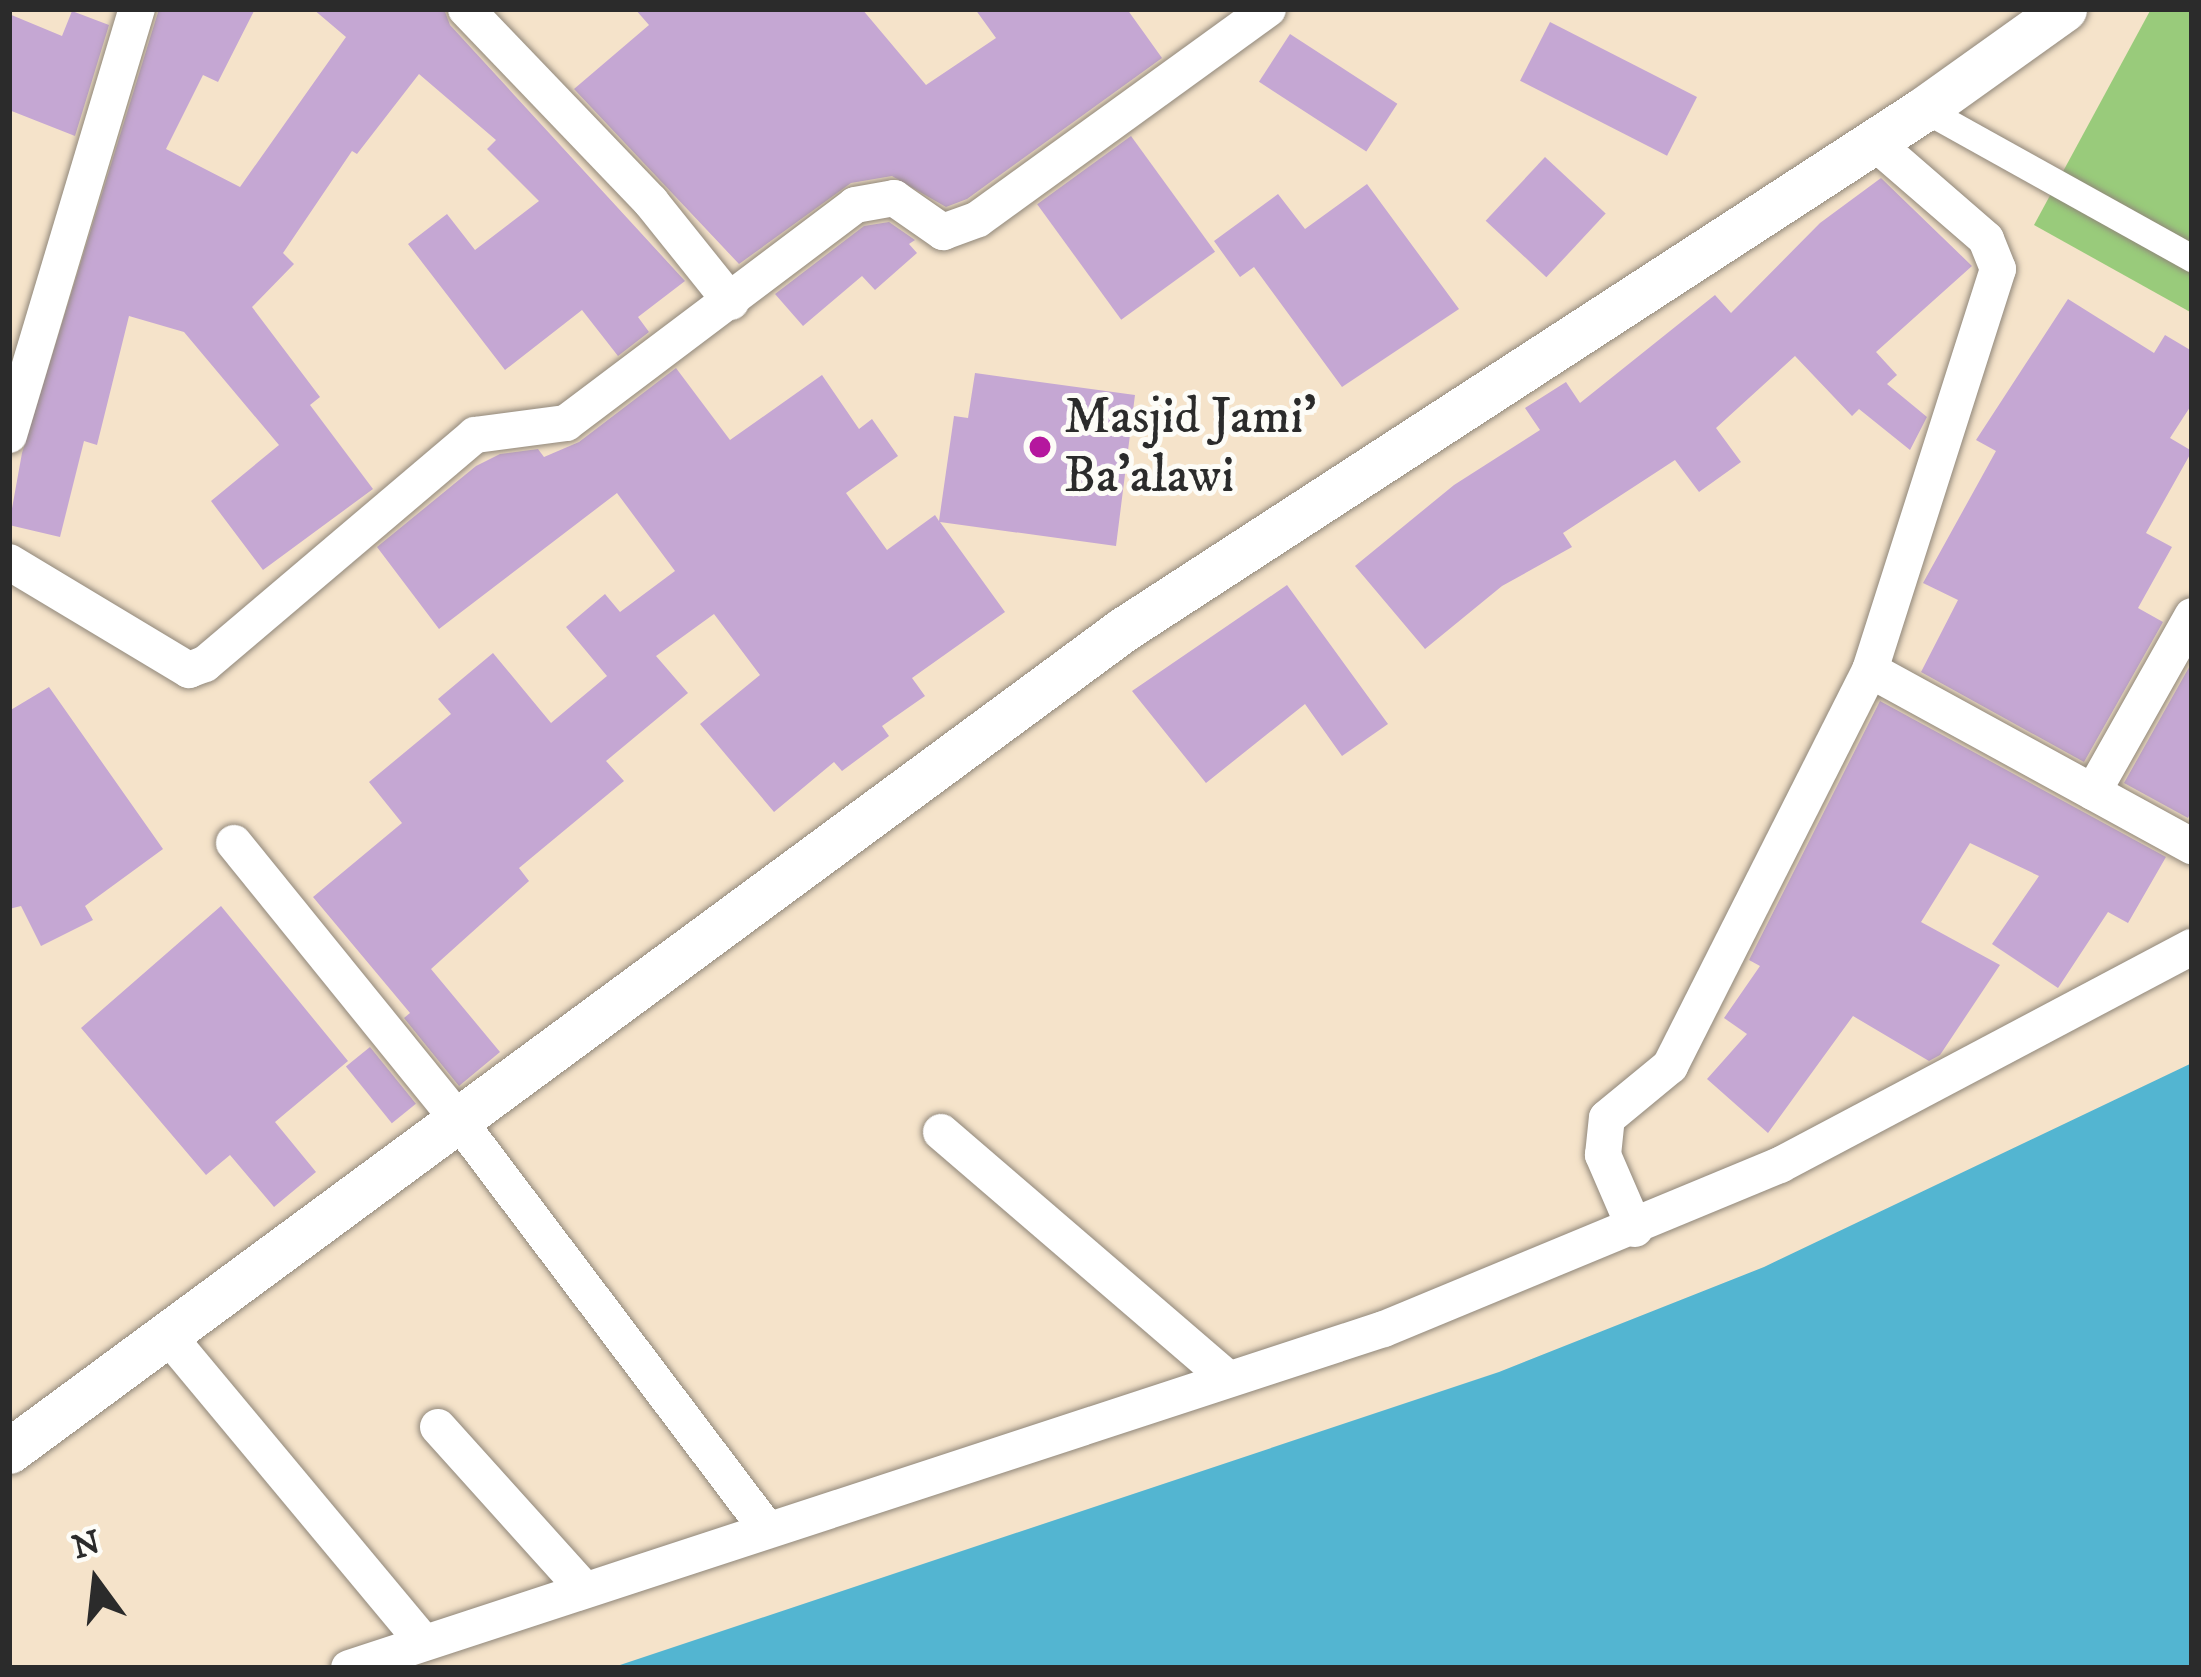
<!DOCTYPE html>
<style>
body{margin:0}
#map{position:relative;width:2201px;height:1677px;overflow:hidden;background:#f5e3ca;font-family:"IM FELL DW Pica",serif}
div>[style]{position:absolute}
.green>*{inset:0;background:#99cb7b}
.water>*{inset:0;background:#53b5d1}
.building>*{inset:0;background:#c5a7d3;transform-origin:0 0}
.roads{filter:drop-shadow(0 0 3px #90877a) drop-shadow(0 0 3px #90877a)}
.pedestrian>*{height:27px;margin:-13.5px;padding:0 13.5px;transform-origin:13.5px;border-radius:13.5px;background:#fff}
.minor>*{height:36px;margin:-18px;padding:0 18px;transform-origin:18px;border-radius:18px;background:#fff}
.tertiary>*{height:45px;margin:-22.5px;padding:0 22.5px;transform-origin:22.5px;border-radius:22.5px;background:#fff}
.dots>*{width:33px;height:33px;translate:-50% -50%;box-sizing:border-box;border:6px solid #fdfcf7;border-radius:50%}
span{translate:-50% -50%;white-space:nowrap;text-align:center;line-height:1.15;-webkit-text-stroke:10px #fdfcf7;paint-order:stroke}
.poi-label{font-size:51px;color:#2b2b2b}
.left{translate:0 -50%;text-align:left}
.frame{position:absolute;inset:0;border:12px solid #2b2b2b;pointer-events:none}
.north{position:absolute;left:36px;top:1521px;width:120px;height:120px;-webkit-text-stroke:9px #fdfcf7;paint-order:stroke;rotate:345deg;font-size:33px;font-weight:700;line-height:48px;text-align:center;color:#2b2b2b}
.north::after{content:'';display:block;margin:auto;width:42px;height:54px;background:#2b2b2b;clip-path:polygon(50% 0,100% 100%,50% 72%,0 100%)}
</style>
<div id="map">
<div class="green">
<i style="clip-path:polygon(2151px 9px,2192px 11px,2192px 313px,2034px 225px)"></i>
</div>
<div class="water">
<i style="clip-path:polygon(2192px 1063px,2192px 1668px,611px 1668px,1499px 1372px,1764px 1267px)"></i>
</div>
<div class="building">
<i style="clip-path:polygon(159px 9px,255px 9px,218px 82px,203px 75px,166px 149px,240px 187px,346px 37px,313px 9px,444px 9px,450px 25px,685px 281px,638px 317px,649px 332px,618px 356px,582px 310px,505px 370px,408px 244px,447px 214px,475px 250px,539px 201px,487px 149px,496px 140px,419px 74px,357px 154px,352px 151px,283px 253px,294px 264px,252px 307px,320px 397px,310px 405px,373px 489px,263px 570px,211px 501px,279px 445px,184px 332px,129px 316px,97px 445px,84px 441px,60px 537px,9px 525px,22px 453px)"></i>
<i style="clip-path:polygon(635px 9px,862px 9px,926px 85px,996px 38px,975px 9px,1127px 9px,1162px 58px,967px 199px,946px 207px,892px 176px,851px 183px,739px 264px,574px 89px,649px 25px)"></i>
<i style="clip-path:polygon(72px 11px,109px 25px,75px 136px,9px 110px,9px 14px,62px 36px)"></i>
<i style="left:1550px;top:22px;width:165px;height:66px;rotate:27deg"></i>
<i style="left:1290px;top:34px;width:128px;height:57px;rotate:33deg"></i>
<i style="left:1131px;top:136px;width:143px;height:116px;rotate:54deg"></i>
<i style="left:1545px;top:157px;width:83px;height:87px;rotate:43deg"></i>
<i style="clip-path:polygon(1881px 178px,1972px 266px,1876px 352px,1897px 375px,1887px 384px,1927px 417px,1910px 450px,1859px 409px,1852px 416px,1795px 356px,1716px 428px,1741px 462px,1699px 492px,1675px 460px,1563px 533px,1572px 547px,1502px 586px,1425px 649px,1355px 566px,1454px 485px,1540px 430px,1525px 408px,1566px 382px,1580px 403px,1715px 295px,1731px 313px,1820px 223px)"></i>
<i style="clip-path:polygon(1367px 184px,1459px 309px,1342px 387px,1254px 267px,1240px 277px,1214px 241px,1278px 194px,1305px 229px)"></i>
<i style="clip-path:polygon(889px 222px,915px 240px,909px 244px,917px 253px,875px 290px,862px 276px,803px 326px,775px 294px,864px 226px)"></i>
<i style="clip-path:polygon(2068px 299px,2154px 353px,2165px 335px,2192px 351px,2192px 404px,2170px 438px,2192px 451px,2146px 533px,2172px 547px,2138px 608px,2163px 622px,2084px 762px,1921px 672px,1958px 600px,1923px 583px,1996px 451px,1976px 440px)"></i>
<i style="clip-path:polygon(676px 368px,730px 440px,822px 375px,859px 429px,872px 419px,898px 456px,846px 493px,887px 550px,935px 515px,939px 521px,954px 416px,968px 418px,975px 373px,1135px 395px,1116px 546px,940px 522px,1005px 612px,912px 678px,925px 696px,882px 726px,889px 736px,842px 771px,834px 762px,774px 812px,700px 724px,760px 675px,714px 614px,656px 656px,688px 693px,606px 761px,624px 781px,519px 868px,529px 881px,431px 969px,500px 1052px,459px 1086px,404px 1018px,410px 1013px,313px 897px,402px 823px,369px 782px,451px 714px,438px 699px,493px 653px,551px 723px,607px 676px,566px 627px,605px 594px,620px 612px,675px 571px,617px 493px,439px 629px,377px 547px,476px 466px,500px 454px,538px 449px,544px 457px,579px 442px)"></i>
<i style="clip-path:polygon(1287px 585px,1388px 724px,1342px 756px,1305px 704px,1206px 783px,1132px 691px)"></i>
<i style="clip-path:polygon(2192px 662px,2192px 810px,2188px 818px,2124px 783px)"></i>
<i style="clip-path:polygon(49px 687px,163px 849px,85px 906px,93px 920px,41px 946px,21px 906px,9px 909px,9px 711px)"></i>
<i style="clip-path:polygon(1880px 701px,2166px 857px,2128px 923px,2108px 912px,2058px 988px,1992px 944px,2039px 876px,1970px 843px,1921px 922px,2000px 965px,1940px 1055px,1929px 1061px,1853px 1016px,1768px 1133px,1707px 1079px,1747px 1034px,1724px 1018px,1760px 966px,1749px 960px)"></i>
<i style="clip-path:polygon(221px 906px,348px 1061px,275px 1122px,316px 1172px,274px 1207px,230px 1155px,206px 1175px,81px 1028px)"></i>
<i style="left:370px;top:1047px;width:73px;height:31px;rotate:51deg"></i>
</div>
<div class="roads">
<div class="pedestrian">
<i style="left:1924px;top:109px;width:307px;rotate:29.1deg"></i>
</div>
<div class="minor">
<i style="left:466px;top:9px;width:267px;rotate:46.2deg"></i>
<i style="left:651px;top:202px;width:128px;rotate:51.3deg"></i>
<i style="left:9px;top:435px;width:445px;rotate:-73.3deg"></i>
<i style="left:9px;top:562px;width:210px;rotate:31deg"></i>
<i style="left:189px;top:670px;width:17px;rotate:-21deg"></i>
<i style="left:205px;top:664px;width:354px;rotate:-40.3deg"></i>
<i style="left:475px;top:435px;width:92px;rotate:-7.5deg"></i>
<i style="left:566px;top:423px;width:362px;rotate:-37deg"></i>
<i style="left:855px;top:205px;width:40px;rotate:-10deg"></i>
<i style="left:894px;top:198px;width:60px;rotate:34.8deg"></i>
<i style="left:943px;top:232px;width:37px;rotate:-20deg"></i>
<i style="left:978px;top:219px;width:358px;rotate:-35.9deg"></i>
<i style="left:1870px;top:670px;width:367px;rotate:28.7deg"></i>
<i style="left:2093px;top:792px;width:202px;rotate:-60.6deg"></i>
<i style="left:234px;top:843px;width:356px;rotate:51deg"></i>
<i style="left:458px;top:1120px;width:511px;rotate:52.95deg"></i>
<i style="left:941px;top:1132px;width:376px;rotate:40.7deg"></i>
<i style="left:1635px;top:1229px;width:81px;rotate:-113.4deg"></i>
<i style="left:1603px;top:1155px;width:37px;rotate:-84deg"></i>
<i style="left:1607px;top:1118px;width:82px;rotate:-39.5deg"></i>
<i style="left:1670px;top:1066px;width:444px;rotate:-63.2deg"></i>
<i style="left:1870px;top:670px;width:421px;rotate:-72.3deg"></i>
<i style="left:1998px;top:269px;width:32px;rotate:-112deg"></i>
<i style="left:1986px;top:239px;width:148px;rotate:-139.1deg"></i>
<i style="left:165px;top:1332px;width:403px;rotate:50.2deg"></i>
<i style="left:438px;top:1427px;width:215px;rotate:48deg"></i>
<i style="left:349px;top:1668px;width:1089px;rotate:-18.14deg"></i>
<i style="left:1384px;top:1329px;width:429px;rotate:-22.5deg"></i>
<i style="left:1780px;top:1165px;width:466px;rotate:-27.9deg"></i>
</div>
<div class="tertiary">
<i style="left:9px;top:1451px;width:1385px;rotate:-36.4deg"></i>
<i style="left:1124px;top:629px;width:954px;rotate:-33.02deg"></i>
<i style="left:1924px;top:109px;width:172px;rotate:-35.5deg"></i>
</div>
</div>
<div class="dots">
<i style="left:1040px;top:447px;background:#b5179e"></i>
</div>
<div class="poi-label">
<span class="left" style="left:1064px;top:447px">Masjid Jami'<br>Ba'alawi</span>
</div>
<div class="frame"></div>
<div class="north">N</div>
</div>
